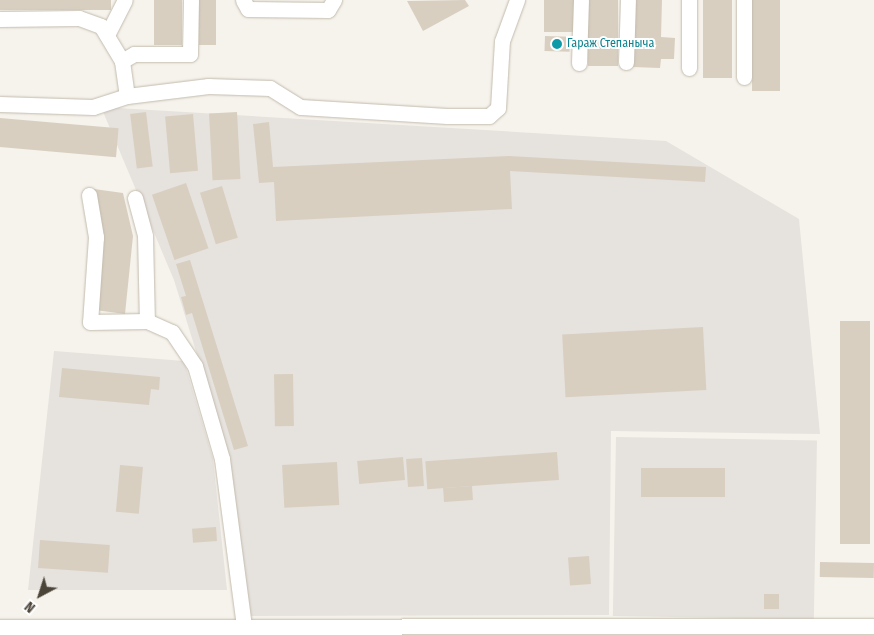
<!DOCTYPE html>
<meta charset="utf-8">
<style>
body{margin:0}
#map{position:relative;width:874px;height:635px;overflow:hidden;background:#f6f3ec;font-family:"Fira Sans Condensed",sans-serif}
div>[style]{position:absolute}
.industrial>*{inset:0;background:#e6e2dd;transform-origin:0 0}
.building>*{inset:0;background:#d8cfc1;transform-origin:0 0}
.roads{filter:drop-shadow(0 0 1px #c2bbae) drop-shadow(0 0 1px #c2bbae)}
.minor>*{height:15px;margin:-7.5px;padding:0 7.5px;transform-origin:7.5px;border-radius:7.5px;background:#fff}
.dots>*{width:14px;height:14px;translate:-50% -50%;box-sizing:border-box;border:2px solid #fff;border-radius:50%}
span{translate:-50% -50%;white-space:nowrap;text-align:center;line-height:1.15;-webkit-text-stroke:4px #fff;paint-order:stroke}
.culture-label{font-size:12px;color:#0d838f}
.left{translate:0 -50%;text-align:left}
.north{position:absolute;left:15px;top:570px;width:50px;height:50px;-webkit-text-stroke:4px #fff;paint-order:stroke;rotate:220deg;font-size:14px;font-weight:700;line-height:20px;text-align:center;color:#4b4439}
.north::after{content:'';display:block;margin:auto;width:18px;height:22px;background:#4b4439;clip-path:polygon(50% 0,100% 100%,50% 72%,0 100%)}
</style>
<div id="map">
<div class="industrial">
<i style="clip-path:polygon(101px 107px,666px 141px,799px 219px,820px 434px,611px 431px,609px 615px,251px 616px,228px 455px,174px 280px)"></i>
<i style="clip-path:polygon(54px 351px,184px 361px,213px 459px,227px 590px,28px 590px)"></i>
<i style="left:616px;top:437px;width:201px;height:179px;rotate:1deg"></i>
</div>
<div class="building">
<i style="left:0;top:0;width:111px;height:10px"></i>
<i style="left:154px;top:0;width:28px;height:45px"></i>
<i style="left:199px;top:0;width:17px;height:45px"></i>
<i style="clip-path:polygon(465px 0,469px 6px,423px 31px,407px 1px)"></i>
<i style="left:544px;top:0;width:30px;height:32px"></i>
<i style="left:588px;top:0;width:30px;height:66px"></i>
<i style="clip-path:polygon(635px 0,662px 0,661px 37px,675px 38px,674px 59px,661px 59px,660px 68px,633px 67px)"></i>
<i style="left:703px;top:0;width:29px;height:78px"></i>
<i style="left:752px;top:0;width:28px;height:91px"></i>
<i style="left:545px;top:36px;width:25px;height:15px;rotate:2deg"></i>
<i style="left:146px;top:112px;width:55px;height:16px;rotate:83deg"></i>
<i style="left:237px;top:112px;width:67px;height:28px;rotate:87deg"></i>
<i style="left:193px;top:114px;width:57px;height:28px;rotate:85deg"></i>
<i style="left:0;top:118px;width:119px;height:29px;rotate:5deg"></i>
<i style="clip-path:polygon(269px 122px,273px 167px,509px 156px,706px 167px,705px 182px,510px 171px,512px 209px,276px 221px,274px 182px,259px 183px,253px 124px)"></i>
<i style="left:186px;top:183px;width:69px;height:36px;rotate:71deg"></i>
<i style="left:222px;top:186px;width:54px;height:23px;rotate:73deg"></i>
<i style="clip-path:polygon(94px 189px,123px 193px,133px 236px,125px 314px,95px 310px,103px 232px)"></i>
<i style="clip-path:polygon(190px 260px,248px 446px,234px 450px,192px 313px,186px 315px,181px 297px,186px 296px,176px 264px)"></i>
<i style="left:840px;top:321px;width:30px;height:223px"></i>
<i style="left:703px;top:327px;width:63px;height:141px;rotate:87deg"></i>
<i style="clip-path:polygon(62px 368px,160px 377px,159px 390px,151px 389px,149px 405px,59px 397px)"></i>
<i style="left:293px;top:374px;width:52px;height:19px;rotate:89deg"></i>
<i style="left:557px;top:452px;width:28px;height:132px;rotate:86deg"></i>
<i style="left:403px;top:457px;width:23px;height:46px;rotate:85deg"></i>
<i style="left:422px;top:458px;width:28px;height:16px;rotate:86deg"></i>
<i style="left:337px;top:462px;width:43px;height:55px;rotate:87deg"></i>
<i style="left:120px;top:465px;width:23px;height:47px;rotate:5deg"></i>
<i style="left:725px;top:468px;width:29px;height:84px;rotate:90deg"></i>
<i style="left:472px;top:486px;width:14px;height:29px;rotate:86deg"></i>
<i style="left:216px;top:527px;width:14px;height:24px;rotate:86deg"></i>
<i style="left:40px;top:540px;width:70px;height:28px;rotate:4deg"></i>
<i style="left:589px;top:556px;width:28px;height:21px;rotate:86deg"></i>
<i style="left:820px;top:562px;width:54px;height:15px;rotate:1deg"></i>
<i style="left:779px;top:594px;width:15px;height:15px;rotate:90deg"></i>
</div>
<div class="roads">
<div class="minor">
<i style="left:191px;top:0;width:54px;rotate:91.1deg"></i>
<i style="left:190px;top:54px;width:56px;rotate:180deg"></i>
<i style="left:134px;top:54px;width:14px;rotate:150deg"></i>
<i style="left:122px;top:61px;width:35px;rotate:82deg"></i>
<i style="left:127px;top:96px;width:82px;rotate:-7deg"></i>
<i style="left:208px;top:86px;width:62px;rotate:1.8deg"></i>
<i style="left:270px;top:88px;width:36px;rotate:32deg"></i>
<i style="left:301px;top:107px;width:146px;rotate:3.5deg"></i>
<i style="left:447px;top:116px;width:42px"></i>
<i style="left:489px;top:116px;width:12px;rotate:-42deg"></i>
<i style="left:498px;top:108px;width:67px;rotate:-86.6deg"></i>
<i style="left:502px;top:41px;width:44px;rotate:-69.9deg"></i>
<i style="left:243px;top:0;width:10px;rotate:61deg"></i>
<i style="left:248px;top:9px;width:80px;rotate:0.7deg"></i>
<i style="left:328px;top:10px;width:12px;rotate:-59deg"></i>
<i style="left:689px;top:0;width:68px;rotate:90deg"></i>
<i style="left:0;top:19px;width:79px;rotate:-0.7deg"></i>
<i style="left:79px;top:18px;width:23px;rotate:20deg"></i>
<i style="left:101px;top:26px;width:41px;rotate:59deg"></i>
<i style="left:107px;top:35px;width:39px;rotate:-63deg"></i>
<i style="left:626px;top:62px;width:62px;rotate:-88.2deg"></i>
<i style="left:579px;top:63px;width:63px;rotate:-88.2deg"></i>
<i style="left:744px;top:77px;width:77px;rotate:-90deg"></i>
<i style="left:0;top:104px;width:93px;rotate:1.8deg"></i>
<i style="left:93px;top:107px;width:36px;rotate:-18deg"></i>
<i style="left:89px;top:195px;width:43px;rotate:80.5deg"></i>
<i style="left:96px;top:237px;width:85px;rotate:94deg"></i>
<i style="left:90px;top:322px;width:57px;rotate:-1deg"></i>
<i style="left:135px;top:198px;width:39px;rotate:75deg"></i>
<i style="left:145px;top:236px;width:85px;rotate:88.7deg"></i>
<i style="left:147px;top:321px;width:27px;rotate:24deg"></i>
<i style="left:172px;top:332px;width:41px;rotate:55.9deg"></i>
<i style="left:195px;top:366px;width:97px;rotate:73.8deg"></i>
<i style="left:222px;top:459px;width:168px;rotate:82.5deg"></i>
<i style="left:0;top:627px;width:874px;rotate:-0.07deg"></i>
</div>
</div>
<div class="dots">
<i style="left:557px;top:44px;background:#0f9aa8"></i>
</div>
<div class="culture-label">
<span class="left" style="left:567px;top:44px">Гараж Степаныча</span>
</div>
<div class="north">N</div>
</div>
